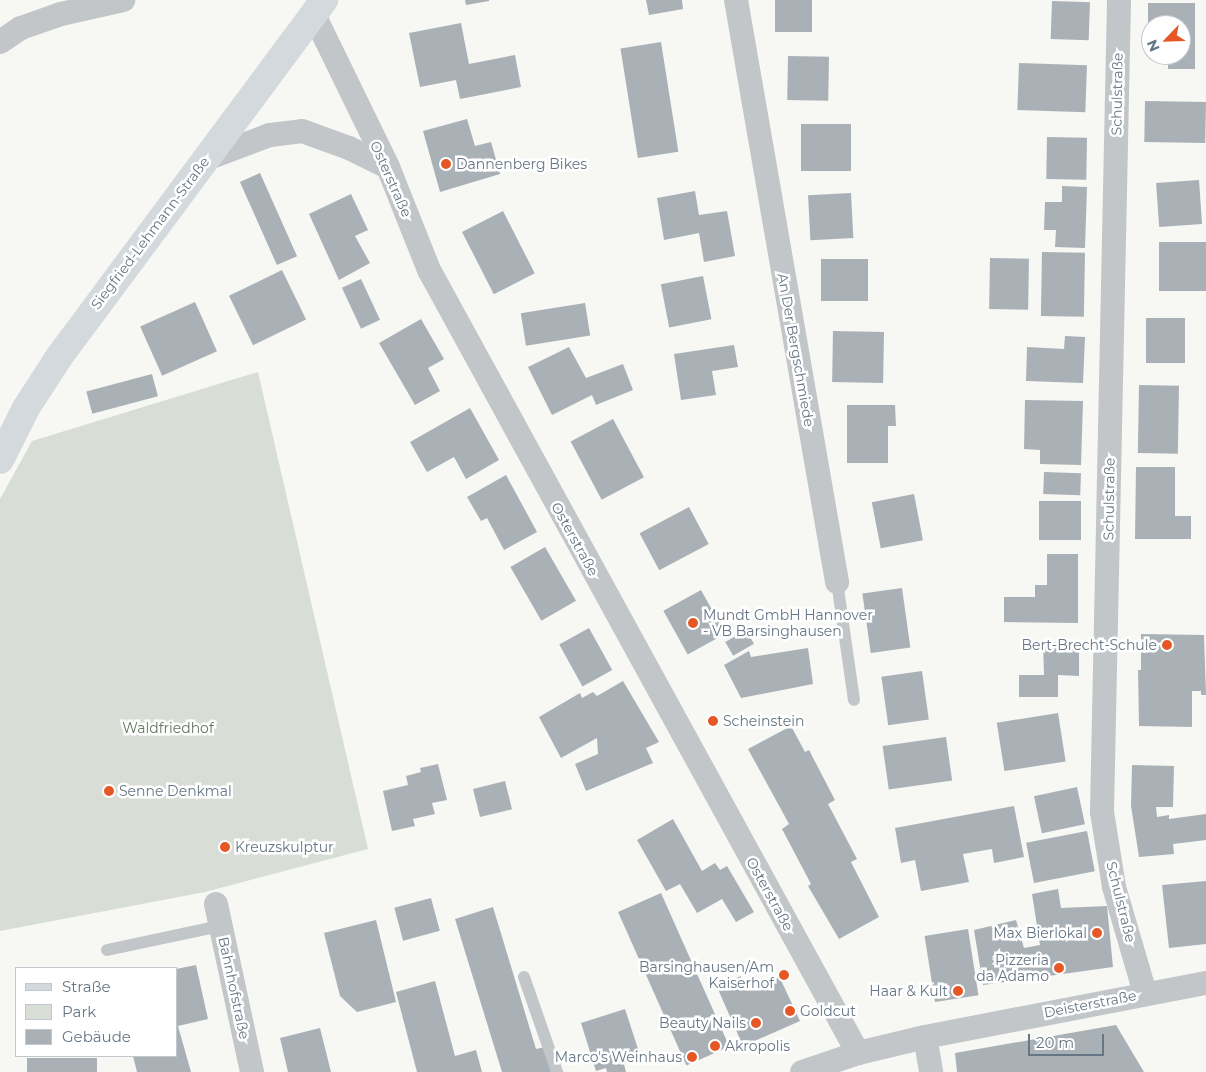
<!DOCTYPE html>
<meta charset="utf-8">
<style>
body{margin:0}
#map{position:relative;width:1206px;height:1072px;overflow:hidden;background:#f7f7f4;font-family:Montserrat,sans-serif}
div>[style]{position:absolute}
.green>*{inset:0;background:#d8ded5}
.building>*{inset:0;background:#a9b1b7;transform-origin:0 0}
.lane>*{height:12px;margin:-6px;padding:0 6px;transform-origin:6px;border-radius:6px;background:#c2c6c9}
.street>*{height:24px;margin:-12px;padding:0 12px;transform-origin:12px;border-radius:12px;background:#c2c6c9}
.secondary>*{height:28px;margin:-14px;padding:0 14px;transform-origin:14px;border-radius:14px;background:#d4d9dd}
.dots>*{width:14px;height:14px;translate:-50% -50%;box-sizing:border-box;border:2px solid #fff;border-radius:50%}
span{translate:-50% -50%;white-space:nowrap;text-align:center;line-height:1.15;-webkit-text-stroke:5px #fff;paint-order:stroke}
.street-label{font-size:14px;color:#667685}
.poi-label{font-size:14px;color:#667685}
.left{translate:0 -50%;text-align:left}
.right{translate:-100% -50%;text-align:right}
.park-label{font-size:14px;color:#657761}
.legend{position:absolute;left:15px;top:967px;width:162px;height:90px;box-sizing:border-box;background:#fff;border:1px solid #c2c8ce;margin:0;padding:6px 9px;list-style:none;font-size:15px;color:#667685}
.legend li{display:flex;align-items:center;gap:10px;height:25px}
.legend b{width:25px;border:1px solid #c2c8ce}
.north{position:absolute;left:1141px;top:15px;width:50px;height:50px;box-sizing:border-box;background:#fff;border:1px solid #c2c8ce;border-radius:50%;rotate:246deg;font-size:14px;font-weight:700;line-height:20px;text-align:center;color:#667685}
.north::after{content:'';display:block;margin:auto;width:18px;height:22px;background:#e55826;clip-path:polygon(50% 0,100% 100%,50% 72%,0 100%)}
.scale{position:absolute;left:1028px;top:1034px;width:76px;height:22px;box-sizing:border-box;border:2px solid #667685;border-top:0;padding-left:6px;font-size:15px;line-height:18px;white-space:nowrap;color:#667685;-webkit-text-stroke:4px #fff;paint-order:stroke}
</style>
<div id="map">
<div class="green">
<i style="clip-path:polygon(258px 372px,368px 849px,205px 892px,0 931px,0 499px,32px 441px)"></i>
</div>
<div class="building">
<i style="clip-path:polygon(465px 0,489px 0,489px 1px,466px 5px)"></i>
<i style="clip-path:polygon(646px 0,682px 0,683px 9px,649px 15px)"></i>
<i style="left:775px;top:0;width:37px;height:32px"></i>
<i style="left:1052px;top:1px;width:38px;height:38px;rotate:2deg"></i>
<i style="clip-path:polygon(1148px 3px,1195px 3px,1195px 69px,1168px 69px,1168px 55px,1181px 55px,1181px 25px,1151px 25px,1151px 36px,1148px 36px)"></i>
<i style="clip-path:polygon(461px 23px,469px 64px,515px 55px,521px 87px,460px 99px,456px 80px,420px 87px,409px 33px)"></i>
<i style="left:661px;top:42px;width:111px;height:41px;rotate:81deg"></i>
<i style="left:788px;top:56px;width:41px;height:44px;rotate:1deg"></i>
<i style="left:1019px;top:63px;width:68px;height:47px;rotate:2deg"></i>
<i style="left:1145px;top:101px;width:61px;height:41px;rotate:1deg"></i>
<i style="clip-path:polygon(467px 119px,475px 146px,491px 142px,500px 174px,440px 192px,423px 131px)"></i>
<i style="left:801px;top:124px;width:50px;height:47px"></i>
<i style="left:1047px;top:137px;width:40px;height:42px;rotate:1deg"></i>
<i style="left:260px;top:173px;width:91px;height:22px;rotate:66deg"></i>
<i style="left:1199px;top:180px;width:44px;height:43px;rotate:86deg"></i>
<i style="clip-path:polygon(1062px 186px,1087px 187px,1085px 248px,1055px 247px,1056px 230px,1044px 230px,1045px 202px,1062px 202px)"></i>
<i style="clip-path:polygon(695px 191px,699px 215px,727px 211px,735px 256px,704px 262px,699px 233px,664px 240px,657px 198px)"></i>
<i style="left:851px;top:193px;width:45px;height:43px;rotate:87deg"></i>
<i style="clip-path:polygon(351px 194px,368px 230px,355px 236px,370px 263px,339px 280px,309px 214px)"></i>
<i style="left:503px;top:211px;width:70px;height:46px;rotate:63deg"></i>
<i style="left:1206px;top:242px;width:49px;height:47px;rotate:90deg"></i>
<i style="left:1042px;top:252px;width:43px;height:64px;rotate:1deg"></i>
<i style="left:990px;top:258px;width:39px;height:51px;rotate:1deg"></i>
<i style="left:868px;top:259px;width:42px;height:47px;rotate:90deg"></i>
<i style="left:282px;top:270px;width:55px;height:59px;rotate:64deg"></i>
<i style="left:703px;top:276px;width:44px;height:43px;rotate:79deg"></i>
<i style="left:361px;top:279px;width:45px;height:21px;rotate:65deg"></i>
<i style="left:195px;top:302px;width:54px;height:60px;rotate:66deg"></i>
<i style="left:585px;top:303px;width:33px;height:65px;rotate:81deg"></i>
<i style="left:1146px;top:318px;width:39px;height:45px"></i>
<i style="clip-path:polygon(421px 319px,444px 359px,428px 368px,440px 391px,415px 405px,379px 343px)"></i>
<i style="left:833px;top:331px;width:51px;height:51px;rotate:1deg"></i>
<i style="clip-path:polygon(1065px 336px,1085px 337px,1083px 383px,1026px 381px,1027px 347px,1064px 349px)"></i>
<i style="clip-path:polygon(734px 345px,738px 367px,712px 371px,716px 395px,681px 400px,674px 354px)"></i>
<i style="clip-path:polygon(569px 347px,586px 378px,623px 364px,633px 390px,596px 405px,592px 395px,552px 415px,528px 367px)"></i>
<i style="left:152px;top:374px;width:23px;height:68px;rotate:75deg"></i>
<i style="left:1139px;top:385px;width:40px;height:68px;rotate:1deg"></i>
<i style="clip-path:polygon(1025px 400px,1083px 401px,1081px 465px,1040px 464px,1040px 450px,1024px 449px)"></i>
<i style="clip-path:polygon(847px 405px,895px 405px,896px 426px,888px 426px,888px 463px,847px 463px)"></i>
<i style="clip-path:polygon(470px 408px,499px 460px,466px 479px,454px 457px,427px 472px,410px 442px)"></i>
<i style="left:613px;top:419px;width:66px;height:48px;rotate:62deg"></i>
<i style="clip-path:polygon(1136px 467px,1175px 467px,1175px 516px,1191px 516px,1191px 539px,1135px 539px)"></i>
<i style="left:1044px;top:472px;width:37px;height:22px;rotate:2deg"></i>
<i style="clip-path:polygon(506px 475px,537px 532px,504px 550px,487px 518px,481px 521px,467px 497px)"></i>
<i style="left:914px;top:494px;width:47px;height:43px;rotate:79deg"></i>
<i style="left:1039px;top:501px;width:42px;height:39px"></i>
<i style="left:689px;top:507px;width:42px;height:56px;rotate:62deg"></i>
<i style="left:545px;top:547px;width:62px;height:40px;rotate:60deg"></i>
<i style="clip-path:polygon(1047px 554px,1078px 554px,1078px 623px,1004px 622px,1004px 597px,1035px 597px,1035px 585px,1047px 585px)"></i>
<i style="left:902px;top:588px;width:60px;height:40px;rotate:82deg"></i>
<i style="left:701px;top:590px;width:50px;height:43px;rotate:61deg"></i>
<i style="left:589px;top:628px;width:48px;height:34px;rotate:61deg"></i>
<i style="left:746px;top:630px;width:16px;height:24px;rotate:60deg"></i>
<i style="clip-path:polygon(1141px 634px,1204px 635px,1206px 695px,1201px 695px,1201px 691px,1192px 691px,1192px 727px,1139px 726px,1138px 670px,1141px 670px)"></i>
<i style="clip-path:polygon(1043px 642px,1079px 643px,1079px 676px,1058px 675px,1058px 697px,1019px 697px,1019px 675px,1044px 675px)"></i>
<i style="clip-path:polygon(808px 648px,813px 684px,741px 698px,724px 665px,749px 651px,751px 657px)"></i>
<i style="left:922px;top:671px;width:49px;height:41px;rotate:82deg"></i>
<i style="clip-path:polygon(623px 681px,659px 742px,646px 748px,653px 763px,586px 791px,575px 764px,598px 754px,597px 738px,561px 758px,539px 717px,580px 693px,582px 698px,593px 692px,597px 696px)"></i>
<i style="left:1058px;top:713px;width:49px;height:62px;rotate:81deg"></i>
<i style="clip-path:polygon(791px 726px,805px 752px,809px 750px,835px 800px,828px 804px,857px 859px,851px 862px,879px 917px,839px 939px,808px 886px,811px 884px,782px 829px,789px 824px,748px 749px)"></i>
<i style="left:946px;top:737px;width:44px;height:64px;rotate:82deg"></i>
<i style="clip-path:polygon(438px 764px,447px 800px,432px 803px,435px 814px,413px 819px,415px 826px,392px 831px,383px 791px,408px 785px,406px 776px,421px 772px,420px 768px)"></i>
<i style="clip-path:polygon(1132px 765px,1174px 766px,1173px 807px,1156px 807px,1157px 817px,1169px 815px,1169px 819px,1206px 814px,1206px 840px,1173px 844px,1174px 854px,1139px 857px,1131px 806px)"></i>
<i style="left:505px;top:781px;width:29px;height:33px;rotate:76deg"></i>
<i style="left:1077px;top:787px;width:38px;height:44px;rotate:78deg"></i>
<i style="clip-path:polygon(1014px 806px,1024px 857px,994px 863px,992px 849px,963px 854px,969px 882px,921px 891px,915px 860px,901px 863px,895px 828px)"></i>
<i style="clip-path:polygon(673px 819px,702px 871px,715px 863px,720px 870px,727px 866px,754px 912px,736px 922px,722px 899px,697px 913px,680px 884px,666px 891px,637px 840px)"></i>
<i style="left:1087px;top:831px;width:41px;height:62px;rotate:79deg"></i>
<i style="clip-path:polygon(1206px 881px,1206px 944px,1169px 948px,1162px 885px)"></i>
<i style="clip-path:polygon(1058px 889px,1061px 908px,1107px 906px,1113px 967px,983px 985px,974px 930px,1016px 920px,1024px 948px,1040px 945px,1032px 894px)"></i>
<i style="left:661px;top:893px;width:168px;height:47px;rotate:66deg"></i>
<i style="left:431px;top:898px;width:34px;height:38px;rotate:75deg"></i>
<i style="clip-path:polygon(493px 907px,536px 1049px,545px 1047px,552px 1072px,502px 1072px,455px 919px)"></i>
<i style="clip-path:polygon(376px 920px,396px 1002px,357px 1012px,340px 996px,324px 933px)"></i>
<i style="left:968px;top:929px;width:67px;height:44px;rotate:81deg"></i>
<i style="clip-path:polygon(196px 965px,208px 1019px,178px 1026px,191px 1072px,137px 1072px,133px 1056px,176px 1056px,176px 969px)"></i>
<i style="clip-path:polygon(741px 976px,747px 991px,779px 976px,800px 1021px,743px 1046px,717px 987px)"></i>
<i style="clip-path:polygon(435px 981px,455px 1056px,476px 1050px,482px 1072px,417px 1072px,396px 992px)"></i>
<i style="clip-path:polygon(625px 1009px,641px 1058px,624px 1064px,626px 1072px,607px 1072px,606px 1068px,596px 1071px,581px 1023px)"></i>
<i style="clip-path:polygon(1116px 1025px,1144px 1072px,957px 1072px,955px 1053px)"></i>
<i style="clip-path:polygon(320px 1028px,331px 1072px,288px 1072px,280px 1038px)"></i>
<i style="left:27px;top:1058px;width:70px;height:14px"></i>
</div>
<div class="lane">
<i style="left:837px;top:582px;width:119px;rotate:81.8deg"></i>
<i style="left:107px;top:950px;width:116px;rotate:-12deg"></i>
<i style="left:524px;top:977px;width:101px;rotate:70.8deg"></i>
</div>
<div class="street">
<i style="left:736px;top:0;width:591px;rotate:80.15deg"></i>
<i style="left:1119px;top:0;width:812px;rotate:91.2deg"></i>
<i style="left:1102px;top:812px;width:76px;rotate:80.9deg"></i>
<i style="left:1114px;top:887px;width:110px;rotate:73.7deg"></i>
<i style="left:314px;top:15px;width:169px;rotate:64deg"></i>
<i style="left:388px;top:167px;width:111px;rotate:68.3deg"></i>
<i style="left:429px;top:270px;width:893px;rotate:61.28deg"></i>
<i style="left:0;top:42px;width:25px;rotate:-34deg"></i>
<i style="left:21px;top:28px;width:42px;rotate:-19.3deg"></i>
<i style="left:61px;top:14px;width:64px;rotate:-12.7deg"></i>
<i style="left:206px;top:159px;width:68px;rotate:-20.6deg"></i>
<i style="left:270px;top:135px;width:32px;rotate:-7deg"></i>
<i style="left:302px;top:131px;width:50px;rotate:19.9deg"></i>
<i style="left:349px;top:148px;width:43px;rotate:26deg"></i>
<i style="left:216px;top:904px;width:172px;rotate:77.9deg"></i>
<i style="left:925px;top:1037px;width:36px;rotate:80deg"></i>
<i style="left:802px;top:1072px;width:59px;rotate:-18.7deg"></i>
<i style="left:858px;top:1053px;width:69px;rotate:-13.4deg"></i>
<i style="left:925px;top:1037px;width:286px;rotate:-10.9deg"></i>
</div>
<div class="secondary">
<i style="left:0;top:460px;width:58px;rotate:-63.4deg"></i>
<i style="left:26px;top:408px;width:61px;rotate:-57.1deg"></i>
<i style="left:59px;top:357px;width:445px;rotate:-53.4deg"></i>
</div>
<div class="dots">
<i style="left:446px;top:164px;background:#e55826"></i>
<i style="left:693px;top:623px;background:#e55826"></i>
<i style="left:1167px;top:645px;background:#e55826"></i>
<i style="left:713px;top:721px;background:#e55826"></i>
<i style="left:109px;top:791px;background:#e55826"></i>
<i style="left:225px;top:847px;background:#e55826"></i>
<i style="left:1097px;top:933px;background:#e55826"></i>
<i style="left:1059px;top:968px;background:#e55826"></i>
<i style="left:784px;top:975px;background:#e55826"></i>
<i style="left:958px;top:991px;background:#e55826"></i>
<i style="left:790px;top:1011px;background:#e55826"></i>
<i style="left:756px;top:1023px;background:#e55826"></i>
<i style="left:715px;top:1046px;background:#e55826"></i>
<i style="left:692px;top:1057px;background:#e55826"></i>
</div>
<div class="street-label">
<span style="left:1117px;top:94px;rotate:-89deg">Schulstraße</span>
<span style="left:391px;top:179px;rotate:66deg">Osterstraße</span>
<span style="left:150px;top:233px;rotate:-53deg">Siegfried-Lehmann-Straße</span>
<span style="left:796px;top:350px;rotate:80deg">An Der Bergschmiede</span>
<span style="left:1109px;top:499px;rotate:-89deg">Schulstraße</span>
<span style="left:575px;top:539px;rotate:61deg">Osterstraße</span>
<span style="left:770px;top:894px;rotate:61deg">Osterstraße</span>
<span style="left:1121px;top:902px;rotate:76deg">Schulstraße</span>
<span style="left:234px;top:988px;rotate:78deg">Bahnhofstraße</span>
<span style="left:1090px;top:1004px;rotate:-11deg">Deisterstraße</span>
</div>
<div class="poi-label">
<span class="left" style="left:456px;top:164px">Dannenberg Bikes</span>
<span class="left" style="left:703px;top:623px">Mundt GmbH Hannover<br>- VB Barsinghausen</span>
<span class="right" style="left:1157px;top:645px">Bert-Brecht-Schule</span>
<span class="left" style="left:723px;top:721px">Scheinstein</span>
<span class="left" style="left:119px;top:791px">Senne Denkmal</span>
<span class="left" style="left:235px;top:847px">Kreuzskulptur</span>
<span class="right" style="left:1087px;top:933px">Max Bierlokal</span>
<span class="right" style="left:1049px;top:968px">Pizzeria<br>da Adamo</span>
<span class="right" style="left:774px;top:975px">Barsinghausen/Am<br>Kaiserhof</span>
<span class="right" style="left:948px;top:991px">Haar &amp; Kult</span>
<span class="left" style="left:800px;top:1011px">Goldcut</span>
<span class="right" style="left:746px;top:1023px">Beauty Nails</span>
<span class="left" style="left:725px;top:1046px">Akropolis</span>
<span class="right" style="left:682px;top:1057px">Marco's Weinhaus</span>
</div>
<div class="park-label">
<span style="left:168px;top:728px">Waldfriedhof</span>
</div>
<ul class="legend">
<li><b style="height:6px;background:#d4d9dd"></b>Straße</li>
<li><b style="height:14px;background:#d8ded5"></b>Park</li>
<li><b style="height:14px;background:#a9b1b7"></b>Gebäude</li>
</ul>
<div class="north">N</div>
<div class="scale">20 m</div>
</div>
